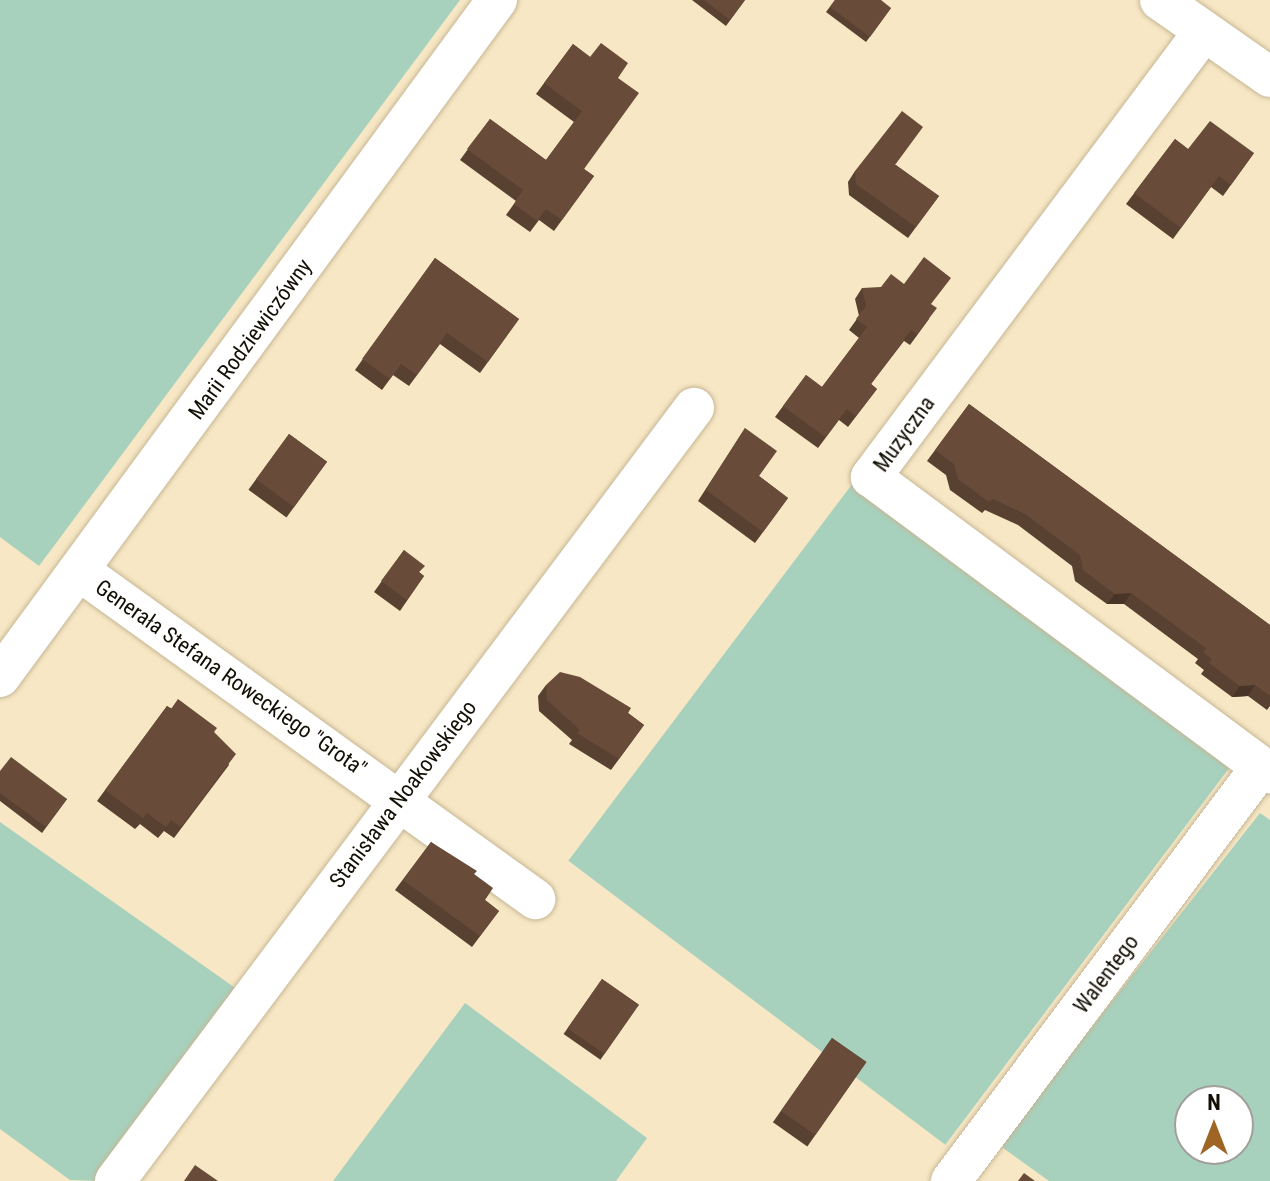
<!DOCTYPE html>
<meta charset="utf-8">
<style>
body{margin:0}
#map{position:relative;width:1270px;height:1181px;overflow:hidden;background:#f7e7c4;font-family:"Roboto Condensed",sans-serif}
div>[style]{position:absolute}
.green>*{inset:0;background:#a7d1bd;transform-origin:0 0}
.roads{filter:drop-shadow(0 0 2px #c6b695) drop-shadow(0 0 2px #c6b695)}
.minor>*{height:40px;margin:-20px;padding:0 20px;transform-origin:20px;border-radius:20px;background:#fff}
.wall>*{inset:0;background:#594131;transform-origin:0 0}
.shaded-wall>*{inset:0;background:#493528}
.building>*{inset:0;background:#684c39;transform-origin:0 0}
span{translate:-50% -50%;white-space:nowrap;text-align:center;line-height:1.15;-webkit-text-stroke:8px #fff;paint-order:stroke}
.street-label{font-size:22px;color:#140f04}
.north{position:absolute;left:1174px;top:1085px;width:80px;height:80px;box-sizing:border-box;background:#fff;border:2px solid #a19f9b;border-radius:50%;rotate:0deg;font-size:22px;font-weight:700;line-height:32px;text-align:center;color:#140f04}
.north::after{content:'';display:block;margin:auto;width:28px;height:36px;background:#9f6524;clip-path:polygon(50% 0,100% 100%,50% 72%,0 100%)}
</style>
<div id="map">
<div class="green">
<i style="clip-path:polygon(0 0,460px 0,39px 566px,0 537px)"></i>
<i style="left:856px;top:479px;width:472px;height:478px;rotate:37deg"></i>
<i style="clip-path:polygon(evenodd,1260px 813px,1270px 820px,1270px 1181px,1049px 1181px,999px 1145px,1260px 813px,1190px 1101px,1238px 1101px,1238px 1149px,1190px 1149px,1190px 1101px)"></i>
<i style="clip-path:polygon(0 822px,241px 992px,100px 1181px,70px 1180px,0 1129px)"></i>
<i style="clip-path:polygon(465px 1003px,647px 1138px,616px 1181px,333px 1181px)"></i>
</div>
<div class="roads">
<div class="minor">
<i style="left:1160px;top:0;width:134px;rotate:35deg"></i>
<i style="left:1204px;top:31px;width:557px;rotate:126.75deg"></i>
<i style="left:871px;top:477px;width:497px;rotate:36.6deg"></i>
<i style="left:81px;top:572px;width:560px;rotate:35.76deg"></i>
<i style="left:0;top:677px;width:840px;rotate:-53.72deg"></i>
<i style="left:115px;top:1181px;width:966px;rotate:-53.17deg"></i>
<i style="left:951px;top:1181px;width:517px;rotate:-53.17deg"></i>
</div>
</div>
<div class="wall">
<i style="clip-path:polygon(692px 0,745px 0,726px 26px)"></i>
<i style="clip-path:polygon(835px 0,891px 8px,866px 42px,826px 12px)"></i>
<i style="clip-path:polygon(573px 44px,618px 78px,584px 169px,594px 176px,554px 231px,539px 220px,530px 232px,506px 215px,516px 201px,460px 160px,490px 119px,546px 160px,574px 122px,536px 94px)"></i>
<i style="clip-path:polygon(1175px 139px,1188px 149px,1254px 153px,1223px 196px,1211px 187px,1173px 239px,1126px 204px)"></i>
<i style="clip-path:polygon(896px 165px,939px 196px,908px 238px,849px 195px,848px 182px,855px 171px)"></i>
<i style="clip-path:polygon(435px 258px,519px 319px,480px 373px,440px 344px,409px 386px,393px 375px,382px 390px,355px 370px)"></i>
<i style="clip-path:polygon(862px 288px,931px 304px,929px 319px,910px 345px,904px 341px,871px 384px,877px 389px,848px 427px,839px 420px,818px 448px,775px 417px,806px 375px,822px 387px,859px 338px,849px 330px,859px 316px,855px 299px)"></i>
<i style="clip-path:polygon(969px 404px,1270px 625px,1270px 706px,1267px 710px,1248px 696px,1232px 697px,1201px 674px,1204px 670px,1195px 663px,1198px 659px,1124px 604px,1107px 604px,1075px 581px,1072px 566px,1018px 525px,985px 510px,982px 513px,950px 490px,946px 475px,927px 461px)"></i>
<i style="clip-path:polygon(745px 428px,759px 476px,788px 498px,755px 543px,698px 501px)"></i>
<i style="left:289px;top:434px;width:47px;height:69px;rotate:36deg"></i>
<i style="clip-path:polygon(404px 550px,420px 573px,424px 576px,400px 611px,374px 592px)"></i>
<i style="clip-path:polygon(546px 685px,628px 713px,644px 725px,611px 770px,569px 744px,572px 740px,539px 711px,538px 696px)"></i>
<i style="clip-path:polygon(167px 706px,214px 732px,229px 765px,174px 838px,164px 831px,158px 838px,140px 824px,135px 829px,97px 801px)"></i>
<i style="clip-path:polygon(0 771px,67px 799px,42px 833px,0 801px)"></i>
<i style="clip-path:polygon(431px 842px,474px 874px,485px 900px,499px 911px,472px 947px,395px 890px)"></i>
<i style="left:602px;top:979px;width:45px;height:67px;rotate:35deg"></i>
<i style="left:832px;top:1038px;width:42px;height:103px;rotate:35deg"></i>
</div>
<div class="shaded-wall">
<i style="clip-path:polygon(1131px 593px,1124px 604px,1107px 604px,1115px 594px)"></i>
<i style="clip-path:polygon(1255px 685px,1248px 696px,1232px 697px,1240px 686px)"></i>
</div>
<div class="building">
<i style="clip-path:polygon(704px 0,745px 0,730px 20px)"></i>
<i style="clip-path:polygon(835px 0,881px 0,891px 8px,870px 37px,830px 7px)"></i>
<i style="clip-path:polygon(601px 43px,628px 63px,618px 78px,639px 93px,584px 169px,594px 176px,562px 220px,546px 209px,537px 221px,514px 204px,523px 190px,467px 149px,490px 119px,546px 160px,582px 111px,544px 83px,573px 44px,590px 57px)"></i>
<i style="clip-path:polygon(902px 111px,923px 127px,895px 165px,939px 196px,916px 227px,856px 184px,855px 171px)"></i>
<i style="clip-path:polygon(1210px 121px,1254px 153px,1231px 185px,1219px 176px,1181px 228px,1134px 193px,1175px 139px,1188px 149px)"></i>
<i style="clip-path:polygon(924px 257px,951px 278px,931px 304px,937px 308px,917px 334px,911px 330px,871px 384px,877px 389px,856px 416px,847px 409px,825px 437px,783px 406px,806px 375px,822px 387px,867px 327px,856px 319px,866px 306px,862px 288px,881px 287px,891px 274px,904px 284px)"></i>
<i style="clip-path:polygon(435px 258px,519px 319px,488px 362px,447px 333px,417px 375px,401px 364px,390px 379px,362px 359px)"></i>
<i style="clip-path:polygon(969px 404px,1270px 625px,1270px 696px,1255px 685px,1240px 686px,1209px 663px,1212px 659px,1203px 652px,1206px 648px,1131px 593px,1115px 594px,1083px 570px,1080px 555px,1025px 514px,993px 499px,989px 502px,958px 479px,954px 464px,935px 450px)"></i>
<i style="clip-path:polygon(745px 428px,777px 451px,759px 476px,788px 498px,763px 532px,706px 490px)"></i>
<i style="left:289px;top:434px;width:47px;height:56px;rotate:36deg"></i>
<i style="clip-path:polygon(404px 550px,425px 566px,419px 572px,424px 576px,407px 600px,381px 581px)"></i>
<i style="clip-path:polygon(560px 672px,580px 677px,631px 708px,628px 713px,644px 725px,619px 759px,577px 733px,580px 730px,547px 700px,546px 685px)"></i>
<i style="clip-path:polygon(178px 699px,217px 728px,214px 732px,236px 754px,181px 827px,171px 820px,166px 827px,147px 813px,143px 818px,105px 790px,167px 706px,171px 709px)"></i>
<i style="clip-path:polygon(11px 757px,67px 799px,46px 827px,0 793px,0 771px)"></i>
<i style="clip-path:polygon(431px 842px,477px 871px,474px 874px,493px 888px,485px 900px,499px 911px,480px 936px,403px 880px)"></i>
<i style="left:602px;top:979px;width:45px;height:60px;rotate:35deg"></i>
<i style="left:832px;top:1038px;width:42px;height:89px;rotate:35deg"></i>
<i style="clip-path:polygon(195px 1165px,218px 1181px,184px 1181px)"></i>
<i style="clip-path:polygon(1024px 1173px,1035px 1181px,1018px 1181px)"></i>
</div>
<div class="street-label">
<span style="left:250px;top:339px;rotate:-54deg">Marii Rodziewiczówny</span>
<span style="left:904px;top:434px;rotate:-54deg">Muzyczna</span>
<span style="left:231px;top:678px;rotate:35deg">Generała Stefana Roweckiego "Grota"</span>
<span style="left:403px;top:794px;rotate:-53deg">Stanisława Noakowskiego</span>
<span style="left:1106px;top:974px;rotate:-53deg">Walentego</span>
</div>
<div class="north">N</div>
</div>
